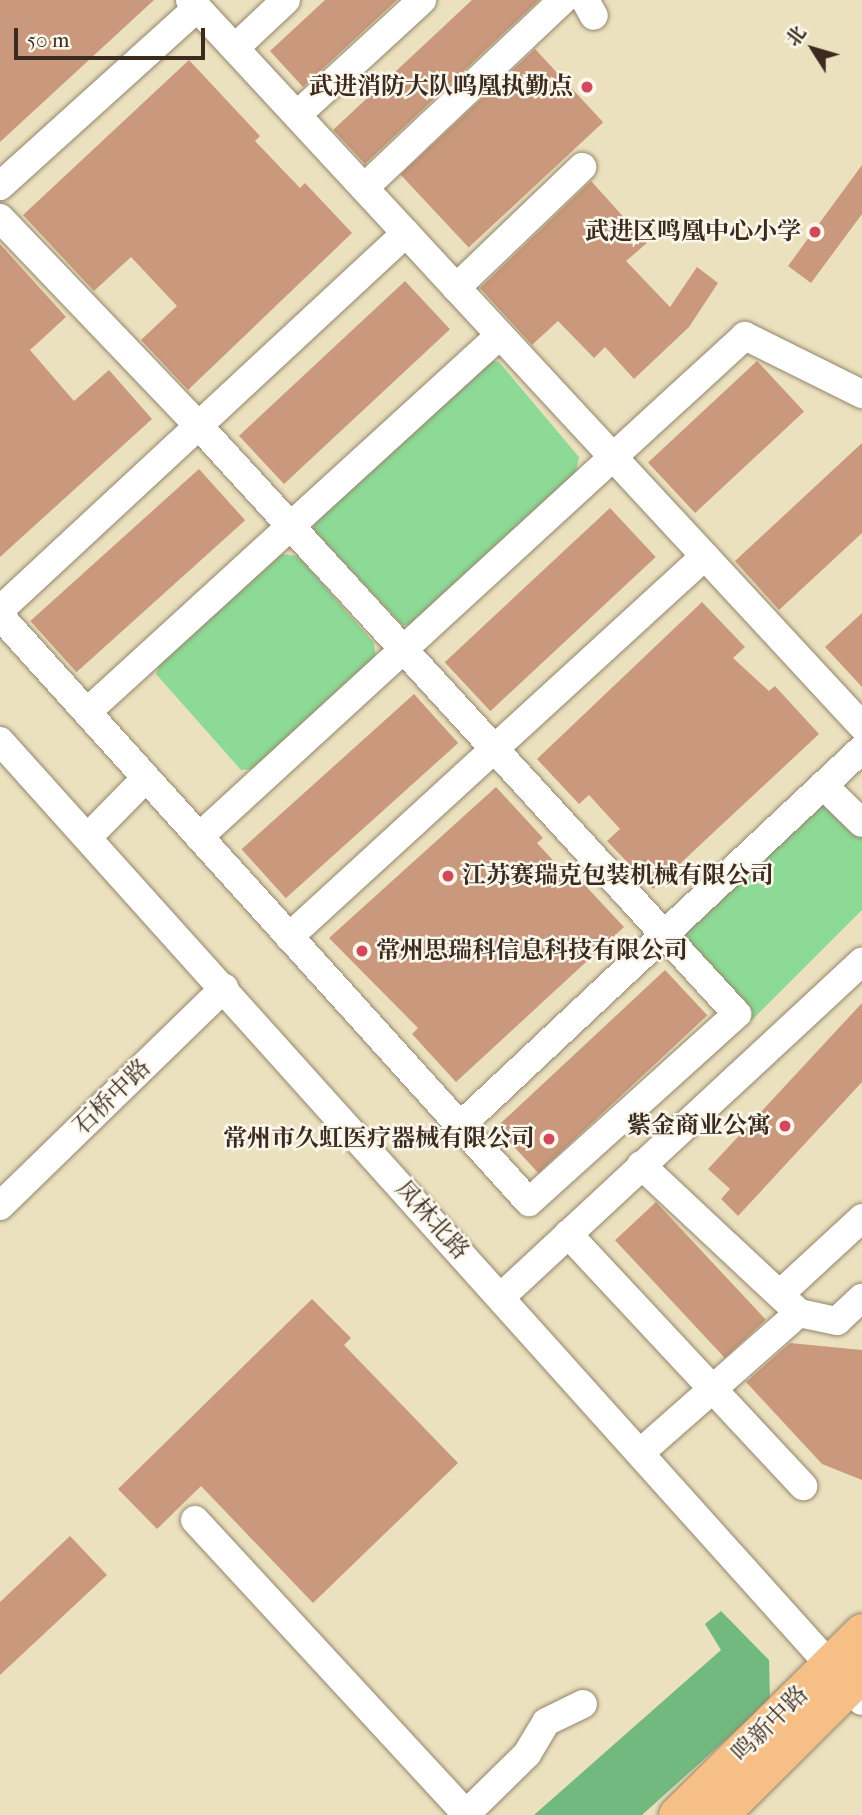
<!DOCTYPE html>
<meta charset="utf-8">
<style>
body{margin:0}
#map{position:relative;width:862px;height:1815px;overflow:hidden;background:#ece1bf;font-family:"IM FELL French Canon","Noto Serif SC",serif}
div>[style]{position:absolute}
.green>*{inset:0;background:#8dd996}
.forest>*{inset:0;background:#72b97f}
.building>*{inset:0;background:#ca987c;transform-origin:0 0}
.roads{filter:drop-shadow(0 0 2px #94866e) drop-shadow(0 0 2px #94866e)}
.minor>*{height:28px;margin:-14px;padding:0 14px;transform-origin:14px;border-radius:14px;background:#fff}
.major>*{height:37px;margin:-18.5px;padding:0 18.5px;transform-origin:18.5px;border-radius:18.5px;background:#f5bf86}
.dots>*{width:19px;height:19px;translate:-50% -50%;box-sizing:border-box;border:4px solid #fbf7ec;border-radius:50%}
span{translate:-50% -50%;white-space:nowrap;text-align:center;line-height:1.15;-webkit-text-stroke:5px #fbf7ec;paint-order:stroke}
.poi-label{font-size:24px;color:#3b2a1e;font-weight:700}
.right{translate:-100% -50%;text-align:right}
.left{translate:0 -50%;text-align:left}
.street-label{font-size:24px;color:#3b2a1e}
.north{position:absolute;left:778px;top:14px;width:70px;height:70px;-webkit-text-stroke:5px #fbf7ec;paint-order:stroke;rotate:307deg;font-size:19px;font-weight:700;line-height:28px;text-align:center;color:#3b2a1e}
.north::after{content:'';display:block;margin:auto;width:24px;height:32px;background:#3b2a1e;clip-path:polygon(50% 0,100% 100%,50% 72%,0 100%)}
.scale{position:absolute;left:14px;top:28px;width:191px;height:32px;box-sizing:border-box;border:4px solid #3b2a1e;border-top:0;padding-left:9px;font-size:21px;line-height:24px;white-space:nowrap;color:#3b2a1e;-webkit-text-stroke:5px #fbf7ec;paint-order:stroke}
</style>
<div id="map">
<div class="green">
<i style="clip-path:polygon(485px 360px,499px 362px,579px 457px,576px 473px,413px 625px,402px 625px,313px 529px,319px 516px)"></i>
<i style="clip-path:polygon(282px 554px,298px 556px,374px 643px,376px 659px,253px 769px,241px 770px,156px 674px,160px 662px)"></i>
<i style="clip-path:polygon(822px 792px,862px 831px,862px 910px,751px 1021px,670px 935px)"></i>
</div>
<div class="forest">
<i style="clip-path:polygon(721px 1611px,769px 1660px,770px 1700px,642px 1815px,534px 1815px,721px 1650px,705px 1624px)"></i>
</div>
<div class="building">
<i style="clip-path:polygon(0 0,154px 0,0 142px)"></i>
<i style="clip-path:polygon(325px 0,397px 0,303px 87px,270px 51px)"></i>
<i style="clip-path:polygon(472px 0,539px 0,365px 164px,333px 130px)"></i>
<i style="left:535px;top:49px;width:100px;height:184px;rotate:47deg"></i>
<i style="clip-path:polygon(189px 60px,260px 136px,255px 141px,300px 188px,305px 183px,352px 233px,188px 390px,141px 340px,177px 306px,131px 257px,94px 291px,23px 215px)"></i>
<i style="clip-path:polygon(862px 165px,862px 214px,811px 283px,788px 266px)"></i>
<i style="clip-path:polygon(591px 181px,647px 243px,626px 261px,670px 307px,697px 267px,718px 283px,689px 327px,634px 379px,605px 347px,594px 358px,558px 321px,532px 345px,480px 288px)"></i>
<i style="clip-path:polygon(0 244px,66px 317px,30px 350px,74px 401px,109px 370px,152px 419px,0 557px)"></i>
<i style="left:405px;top:281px;width:66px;height:227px;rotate:47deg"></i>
<i style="left:757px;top:361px;width:69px;height:149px;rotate:47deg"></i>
<i style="clip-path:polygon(862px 443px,862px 533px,779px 610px,735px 561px)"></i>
<i style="left:199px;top:469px;width:69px;height:227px;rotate:48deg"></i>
<i style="left:610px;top:508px;width:67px;height:226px;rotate:47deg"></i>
<i style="clip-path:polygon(702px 602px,745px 647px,733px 658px,769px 691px,775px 686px,819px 734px,653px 889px,607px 841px,620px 829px,589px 795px,579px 804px,537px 759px)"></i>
<i style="clip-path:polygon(862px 613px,862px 687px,825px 647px)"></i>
<i style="left:414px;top:694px;width:66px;height:232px;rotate:48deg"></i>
<i style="clip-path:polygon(496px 787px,543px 838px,537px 843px,575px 884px,580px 880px,624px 927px,456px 1082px,412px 1034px,418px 1028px,329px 938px)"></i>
<i style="left:665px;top:970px;width:62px;height:231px;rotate:47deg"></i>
<i style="clip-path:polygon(862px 1003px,862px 1082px,738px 1216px,721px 1199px,730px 1189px,708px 1169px)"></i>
<i style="left:656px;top:1202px;width:161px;height:56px;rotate:47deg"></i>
<i style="clip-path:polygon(312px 1299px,351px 1338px,344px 1345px,458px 1463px,313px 1603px,201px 1486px,157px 1529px,118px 1489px)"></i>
<i style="clip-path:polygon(790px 1343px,862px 1350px,862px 1480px,822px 1464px,746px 1382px)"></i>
<i style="clip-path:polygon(70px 1536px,107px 1575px,0 1675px,0 1602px)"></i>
</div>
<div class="roads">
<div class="minor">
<i style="left:190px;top:0;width:989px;rotate:47.21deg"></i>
<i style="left:585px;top:0;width:18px;rotate:61deg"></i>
<i style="left:235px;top:48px;width:70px;rotate:-43.3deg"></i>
<i style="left:297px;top:115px;width:170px;rotate:-42.6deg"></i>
<i style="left:0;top:186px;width:266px;rotate:-42.1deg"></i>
<i style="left:364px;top:188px;width:274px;rotate:-43.4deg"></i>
<i style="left:0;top:218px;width:288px;rotate:46.3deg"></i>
<i style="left:199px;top:426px;width:797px;rotate:47.54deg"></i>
<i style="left:737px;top:1014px;width:280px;rotate:137.9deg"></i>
<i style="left:529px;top:1202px;width:789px;rotate:-132.07deg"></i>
<i style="left:456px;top:288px;width:175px;rotate:-43.8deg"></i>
<i style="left:0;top:610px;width:554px;rotate:-42.88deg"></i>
<i style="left:87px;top:712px;width:559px;rotate:-42.39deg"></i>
<i style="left:0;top:741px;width:1290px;rotate:48.08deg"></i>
<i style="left:823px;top:785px;width:54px;rotate:44.3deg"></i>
<i style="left:89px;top:836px;width:81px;rotate:-45.5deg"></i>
<i style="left:199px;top:837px;width:741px;rotate:-42.54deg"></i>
<i style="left:745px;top:336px;width:131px;rotate:26.4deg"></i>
<i style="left:289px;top:937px;width:564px;rotate:-42.49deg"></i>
<i style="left:460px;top:1126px;width:551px;rotate:-43.16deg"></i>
<i style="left:641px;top:1165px;width:216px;rotate:43.1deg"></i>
<i style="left:799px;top:1313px;width:39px;rotate:12deg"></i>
<i style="left:837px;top:1321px;width:34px;rotate:-43deg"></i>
<i style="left:0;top:1206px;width:313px;rotate:-44.2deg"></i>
<i style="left:568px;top:1234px;width:345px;rotate:47deg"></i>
<i style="left:780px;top:1294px;width:112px;rotate:-42.8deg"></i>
<i style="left:501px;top:1297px;width:493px;rotate:-42.9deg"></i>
<i style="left:640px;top:1453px;width:212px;rotate:-41.4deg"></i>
<i style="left:195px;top:1520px;width:401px;rotate:47.3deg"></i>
<i style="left:466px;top:1814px;width:86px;rotate:-44.5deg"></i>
<i style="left:527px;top:1754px;width:37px;rotate:-59deg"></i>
<i style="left:546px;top:1722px;width:41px;rotate:-25.9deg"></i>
</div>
<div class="major">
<i style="left:677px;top:1815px;width:260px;rotate:-44.7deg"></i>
<i style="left:719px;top:1815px;width:202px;rotate:-44.8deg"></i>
</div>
</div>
<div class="dots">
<i style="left:587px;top:87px;background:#d1495b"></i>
<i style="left:815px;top:232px;background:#d1495b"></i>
<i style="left:448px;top:876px;background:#d1495b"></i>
<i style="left:362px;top:951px;background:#d1495b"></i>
<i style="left:785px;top:1126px;background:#d1495b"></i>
<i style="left:549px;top:1139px;background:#d1495b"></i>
</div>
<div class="poi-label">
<span class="right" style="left:573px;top:87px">武进消防大队呜凰执勤点</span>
<span class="right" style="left:801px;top:232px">武进区鸣凰中心小学</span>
<span class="left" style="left:462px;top:876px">江苏赛瑞克包装机械有限公司</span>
<span class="left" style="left:376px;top:951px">常州思瑞科信息科技有限公司</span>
<span class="right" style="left:771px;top:1126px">紫金商业公寓</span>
<span class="right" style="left:535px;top:1139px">常州市久虹医疗器械有限公司</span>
</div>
<div class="street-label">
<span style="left:112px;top:1097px;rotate:-44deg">石桥中路</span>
<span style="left:432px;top:1220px;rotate:48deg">凤林北路</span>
<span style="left:770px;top:1724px;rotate:-45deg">鸣新中路</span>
</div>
<div class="north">北</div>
<div class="scale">50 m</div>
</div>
